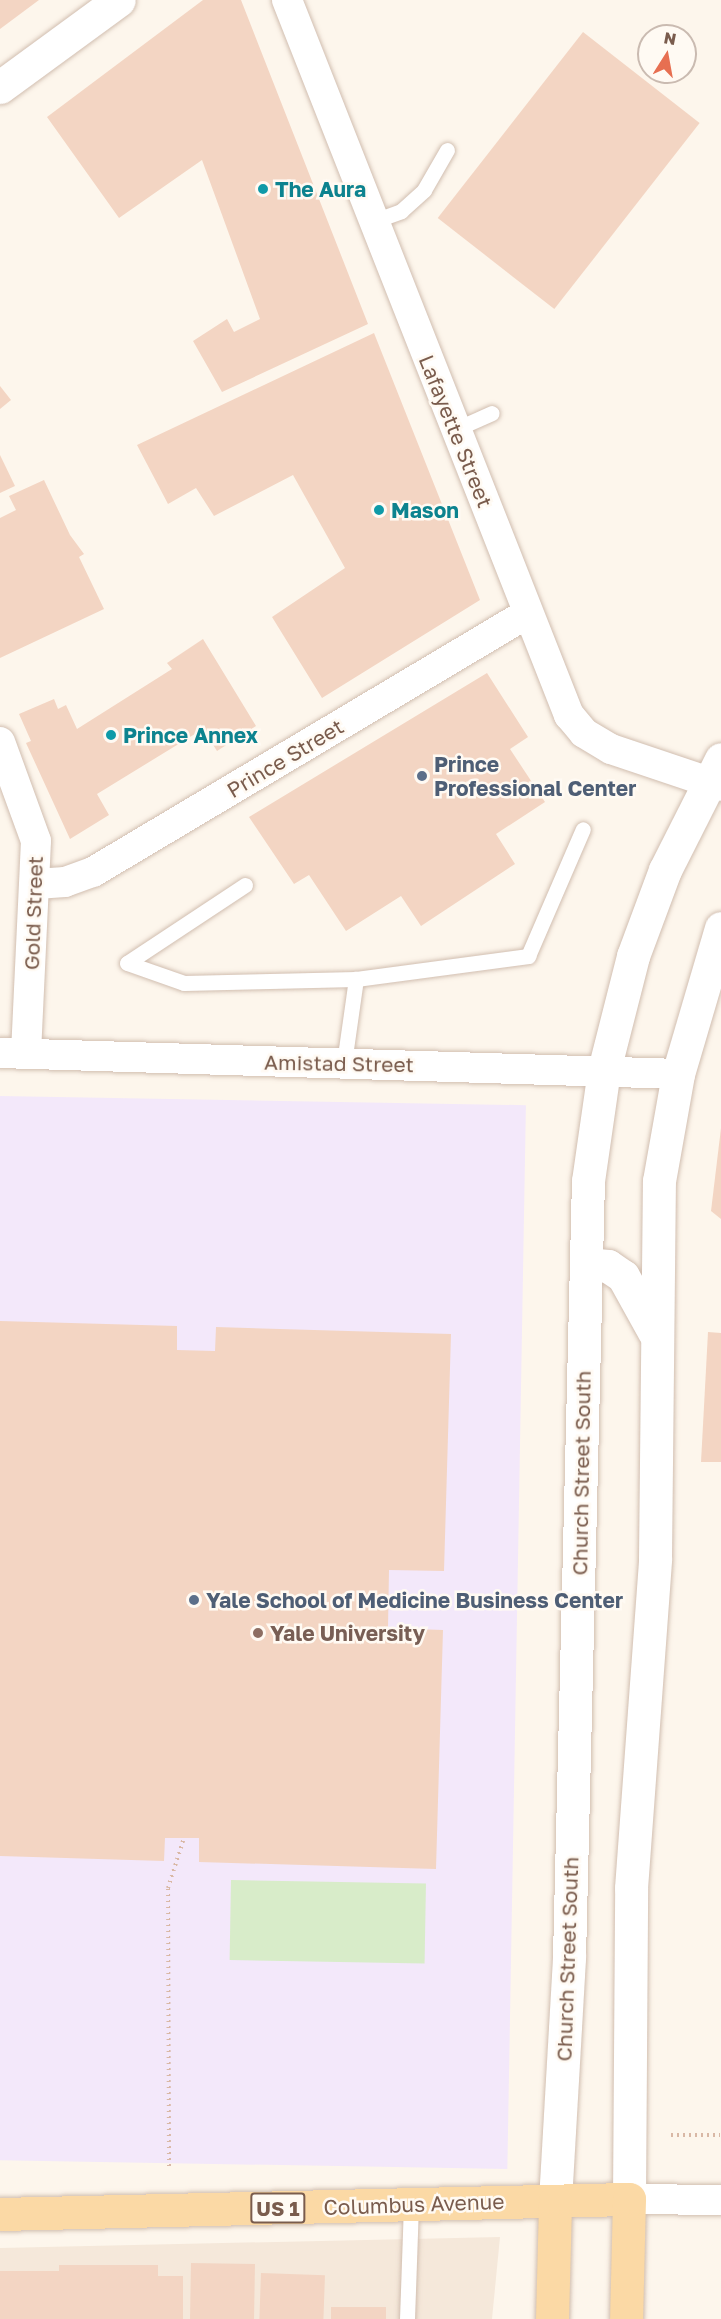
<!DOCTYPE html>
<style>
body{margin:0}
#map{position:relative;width:721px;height:2319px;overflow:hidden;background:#fdf6ec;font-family:"Golos Text",sans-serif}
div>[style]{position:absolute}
.residential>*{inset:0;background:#f5e8da}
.education>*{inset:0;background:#f3e8fa;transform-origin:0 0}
.green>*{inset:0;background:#d8ecc9;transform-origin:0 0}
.building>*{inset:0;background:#f3d5c3;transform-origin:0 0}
.path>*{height:4px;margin-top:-2px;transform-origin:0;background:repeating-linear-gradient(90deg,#d9b8a5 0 1.5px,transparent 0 6px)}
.roads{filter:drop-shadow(0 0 2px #d1beb0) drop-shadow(0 0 2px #d1beb0)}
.lane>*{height:15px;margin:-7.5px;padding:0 7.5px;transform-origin:7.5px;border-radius:7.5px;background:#fff}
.street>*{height:30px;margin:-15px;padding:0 15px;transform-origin:15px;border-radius:15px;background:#fff}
.secondary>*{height:33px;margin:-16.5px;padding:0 16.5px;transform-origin:16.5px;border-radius:16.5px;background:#fff}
.primary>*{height:33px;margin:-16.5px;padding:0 16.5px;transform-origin:16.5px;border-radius:16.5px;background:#fbd9a5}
.dots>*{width:16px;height:16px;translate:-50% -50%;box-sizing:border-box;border:3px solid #fffaf3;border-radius:50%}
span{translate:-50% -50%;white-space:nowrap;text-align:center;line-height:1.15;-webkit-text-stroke:5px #fffaf3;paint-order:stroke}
.shield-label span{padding:2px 4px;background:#fffaf3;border:2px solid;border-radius:4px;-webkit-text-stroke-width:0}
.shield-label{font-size:20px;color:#7a5c4d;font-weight:700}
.culture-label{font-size:21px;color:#0d838f;font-weight:700}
.left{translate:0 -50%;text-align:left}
.street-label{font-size:21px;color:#7a5c4d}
.service-label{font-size:21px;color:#4e5e75;font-weight:700}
.education-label{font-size:21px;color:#785e54;font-weight:700}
.north{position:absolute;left:637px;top:24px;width:60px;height:60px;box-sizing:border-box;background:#fffaf3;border:2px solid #cabbb1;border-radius:50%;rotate:11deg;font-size:16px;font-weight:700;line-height:24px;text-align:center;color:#7a5c4d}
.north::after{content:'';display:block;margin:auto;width:21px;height:27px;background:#e76f51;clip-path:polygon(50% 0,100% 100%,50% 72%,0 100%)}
</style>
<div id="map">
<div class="residential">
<i style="clip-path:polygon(500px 2237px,492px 2319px,0 2319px,0 2248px)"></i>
</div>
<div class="education">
<i style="left:0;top:1096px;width:526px;height:1064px;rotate:1deg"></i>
</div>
<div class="green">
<i style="left:231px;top:1880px;width:195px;height:80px;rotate:1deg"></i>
</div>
<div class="building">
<i style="clip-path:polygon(0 0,39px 0,0 29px)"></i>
<i style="clip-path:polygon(203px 0,241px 0,368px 324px,222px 392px,193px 341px,227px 319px,234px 332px,260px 319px,202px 160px,119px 218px,47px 117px)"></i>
<i style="left:583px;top:32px;width:148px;height:236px;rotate:38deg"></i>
<i style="clip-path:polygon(374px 333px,480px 600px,322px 698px,272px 617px,345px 568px,293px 475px,214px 516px,196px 488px,168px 504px,137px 445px)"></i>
<i style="clip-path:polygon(0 386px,11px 400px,0 409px)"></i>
<i style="clip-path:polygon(0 455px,15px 486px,0 493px)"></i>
<i style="clip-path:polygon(44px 480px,70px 535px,84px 554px,79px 557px,104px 609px,0 658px,0 518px,16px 510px,9px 496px)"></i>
<i style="clip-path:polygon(203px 639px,256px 726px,217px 751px,203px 729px,97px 794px,109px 815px,70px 839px,26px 743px,31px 741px,19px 714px,54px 699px,58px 709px,66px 705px,77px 729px,172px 669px,167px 663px)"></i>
<i style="clip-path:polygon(487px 673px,528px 737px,510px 749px,545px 802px,496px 834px,515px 864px,421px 926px,401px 896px,346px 931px,309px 875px,294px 884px,249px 817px)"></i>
<i style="clip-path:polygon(721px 1128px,721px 1219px,711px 1211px)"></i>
<i style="clip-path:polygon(0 1321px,177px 1326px,177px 1350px,215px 1351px,216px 1327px,451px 1334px,444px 1571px,389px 1570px,388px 1628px,443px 1630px,436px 1869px,199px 1862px,199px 1838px,165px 1838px,164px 1861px,0 1856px)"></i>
<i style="clip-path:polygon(708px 1332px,721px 1333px,721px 1462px,701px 1462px)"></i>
<i style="left:191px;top:2263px;width:64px;height:56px;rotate:1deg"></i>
<i style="clip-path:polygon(59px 2265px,158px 2265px,158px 2276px,183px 2276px,183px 2319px,0 2319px,0 2271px,59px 2271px)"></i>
<i style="left:261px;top:2273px;width:64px;height:46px;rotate:2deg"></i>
<i style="left:331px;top:2307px;width:55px;height:12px"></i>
</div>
<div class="path">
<i style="left:671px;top:2135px;width:50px"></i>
<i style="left:169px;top:2166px;width:278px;rotate:-90.2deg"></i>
<i style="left:168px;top:1888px;width:52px;rotate:-72.3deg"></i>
</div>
<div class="roads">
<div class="lane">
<i style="left:374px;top:221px;width:29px;rotate:-20deg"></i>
<i style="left:401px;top:211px;width:31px;rotate:-42deg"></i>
<i style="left:424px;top:190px;width:46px;rotate:-60.1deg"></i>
<i style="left:456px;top:429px;width:39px;rotate:-24deg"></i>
<i style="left:245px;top:885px;width:141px;rotate:146.5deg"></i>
<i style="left:127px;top:963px;width:60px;rotate:19.3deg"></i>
<i style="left:184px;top:983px;width:172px;rotate:-1.3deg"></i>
<i style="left:344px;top:1063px;width:85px;rotate:-81.9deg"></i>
<i style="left:356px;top:979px;width:174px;rotate:-7.6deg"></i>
<i style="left:528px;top:956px;width:138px;rotate:-66.6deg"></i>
<i style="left:407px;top:2319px;width:114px;rotate:-88deg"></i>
</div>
<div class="street">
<i style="left:287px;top:0;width:769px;rotate:68.48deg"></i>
<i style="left:569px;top:715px;width:23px;rotate:50deg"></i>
<i style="left:584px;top:733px;width:31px;rotate:31deg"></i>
<i style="left:611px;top:749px;width:116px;rotate:18.6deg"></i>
<i style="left:0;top:742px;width:105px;rotate:70deg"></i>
<i style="left:36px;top:841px;width:213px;rotate:92.7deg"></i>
<i style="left:36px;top:884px;width:29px;rotate:-4deg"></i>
<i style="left:65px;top:882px;width:30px;rotate:-20deg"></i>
<i style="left:93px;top:872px;width:506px;rotate:-30.77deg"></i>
<i style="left:0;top:1053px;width:678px;rotate:1.77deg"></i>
<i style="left:629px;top:2199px;width:92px;rotate:0.6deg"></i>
</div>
<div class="secondary">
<i style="left:0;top:87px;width:147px;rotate:-36.2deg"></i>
<i style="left:586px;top:1264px;width:22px;rotate:5deg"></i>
<i style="left:608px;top:1266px;width:18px;rotate:34deg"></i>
<i style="left:623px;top:1276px;width:64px;rotate:61deg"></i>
<i style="left:629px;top:2199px;width:311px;rotate:-89.6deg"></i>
<i style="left:631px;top:1888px;width:331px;rotate:-85.8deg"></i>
<i style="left:655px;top:1558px;width:377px;rotate:-89.4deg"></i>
<i style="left:659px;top:1181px;width:109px;rotate:-79.9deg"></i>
<i style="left:678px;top:1074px;width:152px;rotate:-73.6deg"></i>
<i style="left:555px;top:2201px;width:244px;rotate:-86.7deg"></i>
<i style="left:569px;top:1957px;width:776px;rotate:-88.6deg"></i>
<i style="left:588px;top:1181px;width:112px;rotate:-81.8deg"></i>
<i style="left:604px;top:1070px;width:118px;rotate:-75.7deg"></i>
<i style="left:633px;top:956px;width:92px;rotate:-69.6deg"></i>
<i style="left:665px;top:870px;width:124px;rotate:-63.2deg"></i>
</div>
<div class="primary">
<i style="left:0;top:2214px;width:629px;rotate:-1.37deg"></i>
<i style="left:629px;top:2199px;width:120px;rotate:91.4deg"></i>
<i style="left:552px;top:2319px;width:118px;rotate:-88.5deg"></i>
</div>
</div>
<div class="dots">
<i style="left:263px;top:189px;background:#0f9aa8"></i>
<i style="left:379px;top:510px;background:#0f9aa8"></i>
<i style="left:111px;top:735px;background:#0f9aa8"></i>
<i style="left:422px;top:776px;background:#5c6f8a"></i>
<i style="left:194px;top:1600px;background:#5c6f8a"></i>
<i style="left:258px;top:1633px;background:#8d6e63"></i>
</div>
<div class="shield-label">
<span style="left:278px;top:2208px">US 1</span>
</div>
<div class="culture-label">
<span class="left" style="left:275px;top:189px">The Aura</span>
<span class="left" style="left:391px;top:510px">Mason</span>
<span class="left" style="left:123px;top:735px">Prince Annex</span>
</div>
<div class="street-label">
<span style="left:456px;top:431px;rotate:68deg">Lafayette Street</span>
<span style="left:285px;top:758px;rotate:-31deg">Prince Street</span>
<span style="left:33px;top:913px;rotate:-88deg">Gold Street</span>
<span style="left:339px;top:1063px;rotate:1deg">Amistad Street</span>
<span style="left:581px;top:1473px;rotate:-89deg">Church Street South</span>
<span style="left:567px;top:1959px;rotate:-88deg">Church Street South</span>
<span style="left:414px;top:2204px;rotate:-2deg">Columbus Avenue</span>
</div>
<div class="service-label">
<span class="left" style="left:434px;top:776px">Prince<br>Professional Center</span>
<span class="left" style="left:206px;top:1600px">Yale School of Medicine Business Center</span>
</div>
<div class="education-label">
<span class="left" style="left:270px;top:1633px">Yale University</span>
</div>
<div class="north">N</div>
</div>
